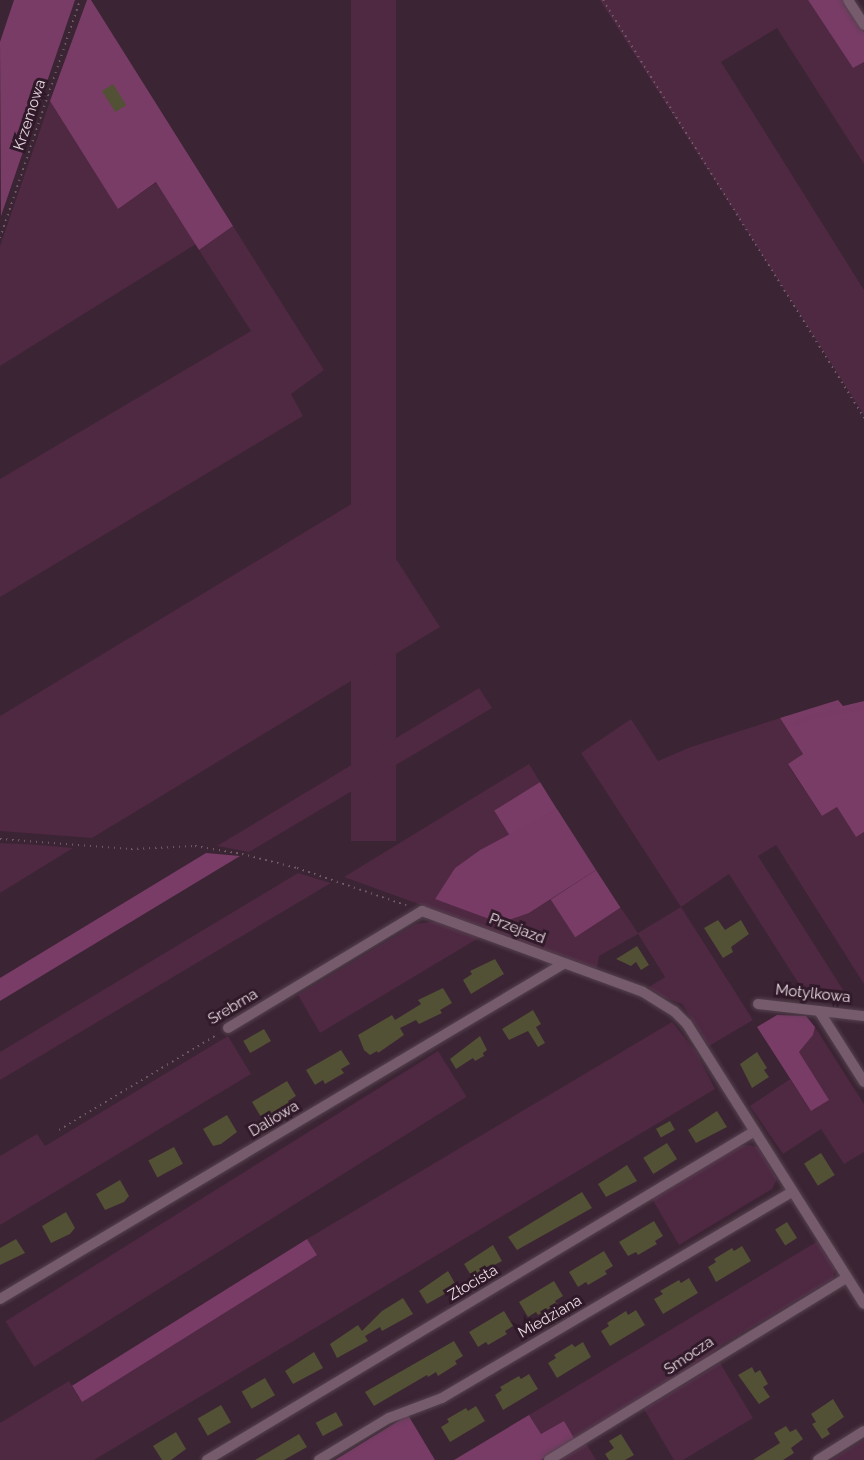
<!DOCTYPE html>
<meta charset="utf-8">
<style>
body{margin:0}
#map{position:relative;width:864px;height:1460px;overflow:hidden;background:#3b2433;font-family:Raleway,sans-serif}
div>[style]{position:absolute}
.green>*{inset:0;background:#4f2842;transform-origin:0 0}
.forest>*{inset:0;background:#793c66;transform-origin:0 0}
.water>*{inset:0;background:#783b65}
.stream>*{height:4px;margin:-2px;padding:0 2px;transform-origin:2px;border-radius:2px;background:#783b65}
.building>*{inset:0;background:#525035;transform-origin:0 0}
.path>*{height:2px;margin-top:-1px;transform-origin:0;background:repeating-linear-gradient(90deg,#6f5b68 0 1.5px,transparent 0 6px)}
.roads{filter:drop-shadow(0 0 2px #55424f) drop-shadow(0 0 2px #55424f)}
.minor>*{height:10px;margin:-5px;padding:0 5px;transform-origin:5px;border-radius:5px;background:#755b6b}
span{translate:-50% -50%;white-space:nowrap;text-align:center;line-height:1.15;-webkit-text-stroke:6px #301a29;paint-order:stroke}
.street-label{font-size:15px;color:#e9dae3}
</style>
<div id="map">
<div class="green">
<i style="left:351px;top:0;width:45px;height:841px"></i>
<i style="clip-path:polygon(600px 0,808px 0,853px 68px,864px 62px,864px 164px,777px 28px,721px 62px,864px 290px,864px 415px)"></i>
<i style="clip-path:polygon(50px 101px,118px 208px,157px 182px,196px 244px,0 366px,0 246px)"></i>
<i style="clip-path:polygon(233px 226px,324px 370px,291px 394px,303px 416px,0 597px,0 479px,251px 331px,199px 250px)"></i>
<i style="clip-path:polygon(358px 500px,440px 627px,92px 838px,0 831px,0 716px)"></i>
<i style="clip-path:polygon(479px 688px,492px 708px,249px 852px,217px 846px)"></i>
<i style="clip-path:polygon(780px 718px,803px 754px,788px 765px,822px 816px,837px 807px,856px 837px,864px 832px,864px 984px,776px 845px,758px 856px,852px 1004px,806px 995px,729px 874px,681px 907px,753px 1020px,709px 1046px,682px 1004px,663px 997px,649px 987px,665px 977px,638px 934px,599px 956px,597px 969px,344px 877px,529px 764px,540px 782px,495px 810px,511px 834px,480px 850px,455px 868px,435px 899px,454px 904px,529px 913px,551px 899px,575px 935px,621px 908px,638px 933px,681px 907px,581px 753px,631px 719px,658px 761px,691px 747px)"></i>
<i style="clip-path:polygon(0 843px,39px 845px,73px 848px,0 893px)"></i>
<i style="clip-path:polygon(298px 873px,331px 883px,0 1080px,0 1052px)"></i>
<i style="clip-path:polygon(437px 921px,482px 936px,320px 1033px,298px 995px,416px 924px)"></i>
<i style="clip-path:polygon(672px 1022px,696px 1052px,715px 1089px,94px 1460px,0 1460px,0 1423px,69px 1381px,79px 1398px,317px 1255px,307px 1239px)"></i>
<i style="clip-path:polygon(815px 1027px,864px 1104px,864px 1152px,844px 1164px,821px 1129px,783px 1154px,750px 1106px,790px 1079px,811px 1111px,828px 1100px,799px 1052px,813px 1035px)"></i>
<i style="clip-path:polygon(228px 1036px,251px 1074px,0 1225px,0 1156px,37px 1134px,45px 1146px)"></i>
<i style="left:438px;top:1051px;width:54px;height:510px;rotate:58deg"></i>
<i style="clip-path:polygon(749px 1145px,758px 1147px,777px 1179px,772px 1189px,679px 1245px,651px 1197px,739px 1146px)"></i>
<i style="clip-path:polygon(818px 1241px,835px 1269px,833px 1279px,723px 1344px,694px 1368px,575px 1440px,541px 1434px,529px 1415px)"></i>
<i style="clip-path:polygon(720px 1363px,753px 1418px,683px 1460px,674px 1460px,644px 1409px)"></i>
<i style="clip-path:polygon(864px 1440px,864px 1460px,831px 1460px)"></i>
<i style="clip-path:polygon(586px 1443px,596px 1460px,559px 1460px)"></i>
</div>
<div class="forest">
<i style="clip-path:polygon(14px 0,75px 0,1px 216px,0 42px)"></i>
<i style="clip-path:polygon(87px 0,91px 0,233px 226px,199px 250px,156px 182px,118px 209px,50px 101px)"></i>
<i style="clip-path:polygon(808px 0,843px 0,864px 32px,864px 62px,853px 68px)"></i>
<i style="clip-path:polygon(838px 700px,843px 706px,864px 701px,864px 832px,856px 837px,837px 807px,822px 816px,788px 764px,803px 754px,780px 718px)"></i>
<i style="left:540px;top:782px;width:32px;height:54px;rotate:58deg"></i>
<i style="clip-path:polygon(206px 853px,240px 856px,0 1001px,0 978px)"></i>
<i style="left:596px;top:870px;width:45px;height:54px;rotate:57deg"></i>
<i style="clip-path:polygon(777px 1015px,806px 1016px,815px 1027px,813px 1035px,799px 1052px,829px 1100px,811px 1111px,757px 1027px)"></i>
<i style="left:307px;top:1239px;width:19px;height:277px;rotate:58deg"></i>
<i style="clip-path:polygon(408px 1415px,435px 1460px,335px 1460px)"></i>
<i style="clip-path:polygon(529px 1415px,541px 1434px,564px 1421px,575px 1440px,541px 1460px,454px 1460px)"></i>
</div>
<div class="water">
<i style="clip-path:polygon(557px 809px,596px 870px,529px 913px,500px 923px,435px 899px,455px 868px,480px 850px)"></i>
</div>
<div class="stream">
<i style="left:796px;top:723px;width:20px;rotate:-20deg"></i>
<i style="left:815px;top:716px;width:50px;rotate:-9.3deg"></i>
</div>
<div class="building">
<i style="left:113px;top:84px;width:25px;height:13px;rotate:58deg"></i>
<i style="clip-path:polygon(718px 920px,725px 930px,741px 920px,749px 934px,731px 947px,733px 952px,723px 958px,704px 928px)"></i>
<i style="clip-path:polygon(637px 946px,649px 965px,641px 970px,636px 962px,631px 966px,616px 959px)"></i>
<i style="clip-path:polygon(495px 959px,504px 974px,471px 994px,463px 980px,472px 974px,470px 971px)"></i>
<i style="clip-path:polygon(443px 988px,452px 1003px,440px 1010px,442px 1013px,419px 1024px,416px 1020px,400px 1028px,404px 1035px,378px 1053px,377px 1051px,370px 1055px,364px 1050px,358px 1035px,392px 1015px,395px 1020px,421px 1004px,418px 1000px)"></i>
<i style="clip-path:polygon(533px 1010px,541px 1024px,536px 1027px,545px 1043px,538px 1047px,528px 1031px,509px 1040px,502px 1029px)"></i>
<i style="left:264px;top:1029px;width:14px;height:24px;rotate:60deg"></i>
<i style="clip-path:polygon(480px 1036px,487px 1050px,483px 1053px,484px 1056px,475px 1061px,473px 1058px,456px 1069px,450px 1059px)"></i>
<i style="clip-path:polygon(341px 1050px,350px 1064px,341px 1069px,344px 1073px,325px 1084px,323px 1080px,315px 1085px,306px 1070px)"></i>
<i style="clip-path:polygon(757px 1052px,767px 1068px,764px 1070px,769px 1077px,752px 1088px,740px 1064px)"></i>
<i style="clip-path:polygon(287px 1081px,296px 1096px,288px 1101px,290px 1105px,271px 1116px,269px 1112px,261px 1117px,252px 1102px)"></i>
<i style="clip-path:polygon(717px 1111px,727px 1127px,696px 1143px,688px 1130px)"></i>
<i style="clip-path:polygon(227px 1115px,237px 1132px,221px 1144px,213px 1146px,203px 1129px)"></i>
<i style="left:670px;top:1121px;width:10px;height:16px;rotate:61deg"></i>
<i style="left:667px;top:1143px;width:19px;height:28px;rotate:58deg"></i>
<i style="left:174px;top:1147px;width:19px;height:29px;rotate:62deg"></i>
<i style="left:821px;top:1153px;width:26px;height:20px;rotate:58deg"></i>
<i style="clip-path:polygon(627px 1165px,637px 1181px,606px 1197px,598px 1184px)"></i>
<i style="clip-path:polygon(120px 1180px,129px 1196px,124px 1202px,105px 1210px,96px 1194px)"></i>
<i style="clip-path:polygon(582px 1192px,592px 1208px,517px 1250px,508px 1237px)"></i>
<i style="clip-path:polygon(66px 1212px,75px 1228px,70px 1234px,51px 1243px,42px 1226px)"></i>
<i style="clip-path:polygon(654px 1221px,663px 1236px,655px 1241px,657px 1244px,638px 1255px,636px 1252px,628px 1256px,619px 1242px)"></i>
<i style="left:787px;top:1222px;width:19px;height:14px;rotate:58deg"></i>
<i style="clip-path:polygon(16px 1239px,25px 1253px,0 1265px,0 1248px)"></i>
<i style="clip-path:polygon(493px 1245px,502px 1261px,472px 1277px,464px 1264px)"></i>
<i style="clip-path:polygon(742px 1246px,751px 1261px,716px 1282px,708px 1267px,716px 1262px,714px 1259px,732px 1248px,734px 1251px)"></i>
<i style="clip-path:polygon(604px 1251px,613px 1266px,605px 1271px,607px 1274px,588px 1285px,586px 1282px,578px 1287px,569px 1272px)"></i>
<i style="clip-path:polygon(448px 1271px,457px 1287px,427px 1304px,419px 1291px)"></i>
<i style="clip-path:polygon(689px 1278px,698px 1293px,663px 1314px,654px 1299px,663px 1294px,660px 1291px,679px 1280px,681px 1283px)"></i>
<i style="clip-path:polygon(554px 1281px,563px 1296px,555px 1301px,557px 1304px,538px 1315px,536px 1312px,528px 1317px,519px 1302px)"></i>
<i style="clip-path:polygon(403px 1298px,413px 1314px,382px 1331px,380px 1327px,365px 1336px,368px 1341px,337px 1358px,330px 1344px,358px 1325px,362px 1331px,382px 1311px)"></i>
<i style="clip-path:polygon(636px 1310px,645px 1325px,610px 1346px,601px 1331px,609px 1326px,607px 1323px,626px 1311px,628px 1315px)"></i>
<i style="clip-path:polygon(504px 1311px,513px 1326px,505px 1331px,507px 1334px,488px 1345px,486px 1342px,478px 1347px,469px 1332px)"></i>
<i style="clip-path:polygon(454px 1341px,463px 1356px,455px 1361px,457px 1364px,438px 1376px,436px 1372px,428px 1377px,427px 1375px,374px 1406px,365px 1392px)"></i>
<i style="clip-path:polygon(583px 1342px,591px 1357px,557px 1378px,548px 1363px,556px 1358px,554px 1355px,572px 1344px,575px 1347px)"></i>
<i style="clip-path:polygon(314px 1352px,323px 1368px,293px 1384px,285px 1371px)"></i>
<i style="clip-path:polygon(752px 1367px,755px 1373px,760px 1370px,768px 1384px,763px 1387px,770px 1397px,759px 1404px,738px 1375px)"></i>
<i style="clip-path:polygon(529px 1374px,538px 1389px,503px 1410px,495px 1395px,502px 1390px,500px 1387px,519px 1376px,521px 1379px)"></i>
<i style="left:265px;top:1378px;width:20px;height:27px;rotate:60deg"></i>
<i style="clip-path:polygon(833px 1399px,844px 1417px,827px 1429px,830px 1434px,822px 1439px,812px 1424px,816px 1422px,811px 1414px)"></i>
<i style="left:221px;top:1405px;width:20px;height:27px;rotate:60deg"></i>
<i style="clip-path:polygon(476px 1406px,485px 1421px,450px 1442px,441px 1427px,449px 1422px,447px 1419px,466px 1408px,468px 1411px)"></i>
<i style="left:336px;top:1412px;width:15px;height:23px;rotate:62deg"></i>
<i style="clip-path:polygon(786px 1426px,790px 1432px,796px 1429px,803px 1439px,791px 1448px,794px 1453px,783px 1460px,753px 1460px,780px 1443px,774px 1433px)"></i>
<i style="clip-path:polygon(176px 1432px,186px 1449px,171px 1460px,162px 1460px,153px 1446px)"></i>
<i style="clip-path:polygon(299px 1434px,307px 1447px,284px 1460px,255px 1460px)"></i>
<i style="clip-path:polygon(621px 1434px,634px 1455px,625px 1460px,609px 1460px,605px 1454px,614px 1448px,609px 1441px)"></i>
</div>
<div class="path">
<i style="left:603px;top:0;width:493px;rotate:58deg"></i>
<i style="left:0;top:238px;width:251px;rotate:-71.4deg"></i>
<i style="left:0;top:839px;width:131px;rotate:4.4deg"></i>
<i style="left:131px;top:849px;width:64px;rotate:-2.7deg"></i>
<i style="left:195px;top:846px;width:48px;rotate:9.7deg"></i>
<i style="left:242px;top:854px;width:57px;rotate:14.3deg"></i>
<i style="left:297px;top:868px;width:117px;rotate:18.9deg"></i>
<i style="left:59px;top:1130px;width:186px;rotate:-31.1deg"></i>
</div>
<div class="roads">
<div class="minor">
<i style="left:848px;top:0;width:30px;rotate:57deg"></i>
<i style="left:758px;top:1004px;width:107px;rotate:6.5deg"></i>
<i style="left:819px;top:1011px;width:84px;rotate:57.6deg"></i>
<i style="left:228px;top:1028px;width:227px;rotate:-31.1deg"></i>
<i style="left:422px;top:911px;width:235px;rotate:20.1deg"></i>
<i style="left:643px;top:992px;width:36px;rotate:32deg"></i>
<i style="left:674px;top:1011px;width:18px;rotate:45deg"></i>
<i style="left:687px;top:1024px;width:331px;rotate:57.7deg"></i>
<i style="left:0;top:1299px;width:655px;rotate:-30.75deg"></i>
<i style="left:207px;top:1460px;width:639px;rotate:-30.98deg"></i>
<i style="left:319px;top:1460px;width:82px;rotate:-31deg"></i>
<i style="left:389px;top:1418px;width:57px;rotate:-20.7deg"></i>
<i style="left:442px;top:1398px;width:406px;rotate:-30.5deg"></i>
<i style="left:549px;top:1460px;width:348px;rotate:-31.5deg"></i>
<i style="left:818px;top:1460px;width:54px;rotate:-32.2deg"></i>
</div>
</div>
<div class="street-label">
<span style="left:30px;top:115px;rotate:-72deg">Krzemowa</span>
<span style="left:517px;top:929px;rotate:21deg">Przejazd</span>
<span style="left:813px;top:994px;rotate:6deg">Motylkowa</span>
<span style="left:233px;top:1007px;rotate:-31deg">Srebrna</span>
<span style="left:274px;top:1119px;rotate:-31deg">Daliowa</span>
<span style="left:473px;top:1283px;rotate:-31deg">Złocista</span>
<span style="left:550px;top:1317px;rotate:-30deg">Miedziana</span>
<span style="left:689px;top:1356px;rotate:-34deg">Smocza</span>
</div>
</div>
